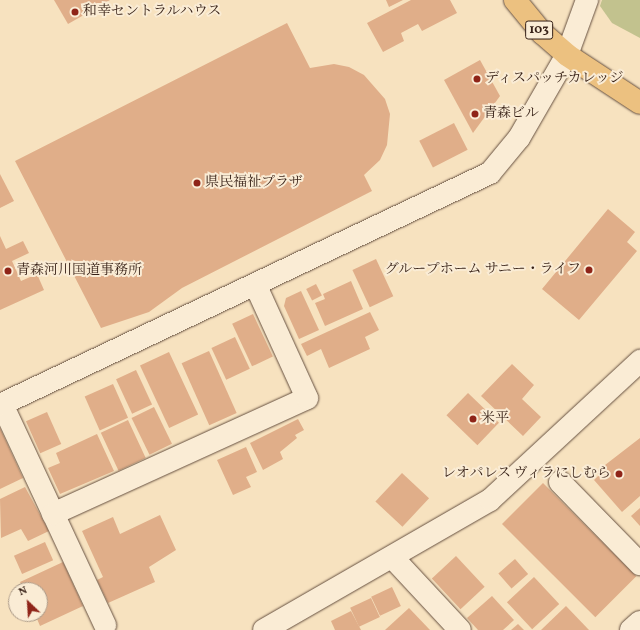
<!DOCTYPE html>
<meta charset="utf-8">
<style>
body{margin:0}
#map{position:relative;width:640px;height:630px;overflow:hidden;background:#f7e2bf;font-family:Vollkorn,"Noto Serif JP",serif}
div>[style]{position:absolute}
.green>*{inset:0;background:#c2c28e}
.building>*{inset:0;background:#e0ae89;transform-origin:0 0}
.roads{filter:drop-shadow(0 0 1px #665040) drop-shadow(0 0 1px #665040)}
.minor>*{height:22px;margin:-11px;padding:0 11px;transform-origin:11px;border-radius:11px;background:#faecd5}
.tertiary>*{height:22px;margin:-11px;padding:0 11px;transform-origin:11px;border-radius:11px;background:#faecd5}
.trunk>*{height:22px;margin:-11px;padding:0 11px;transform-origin:11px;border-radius:11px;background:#ecc180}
.dots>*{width:11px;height:11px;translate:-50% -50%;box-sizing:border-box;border:2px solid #faecd5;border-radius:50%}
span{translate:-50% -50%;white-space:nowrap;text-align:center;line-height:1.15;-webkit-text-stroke:4px #faecd5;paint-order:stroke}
.shield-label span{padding:1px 3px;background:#faecd5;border:1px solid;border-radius:3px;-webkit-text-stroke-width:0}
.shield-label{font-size:13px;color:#351f15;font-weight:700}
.poi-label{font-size:14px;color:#351f15}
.left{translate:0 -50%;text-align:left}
.right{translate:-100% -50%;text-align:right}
.north{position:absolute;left:8px;top:582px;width:40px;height:40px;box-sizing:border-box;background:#faecd5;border:1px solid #ab9a88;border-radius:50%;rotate:335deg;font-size:11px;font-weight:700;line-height:16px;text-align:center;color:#351f15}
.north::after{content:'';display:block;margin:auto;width:14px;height:18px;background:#8f2418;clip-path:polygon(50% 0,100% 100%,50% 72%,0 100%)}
</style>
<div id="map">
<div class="green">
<i style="clip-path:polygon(602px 0,640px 0,640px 38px,612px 23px,600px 6px)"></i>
</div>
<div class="building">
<i style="clip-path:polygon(54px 0,110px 0,68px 24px)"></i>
<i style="clip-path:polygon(386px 0,403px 0,389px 7px)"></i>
<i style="clip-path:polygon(411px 0,450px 0,457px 13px,422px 31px,418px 24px,401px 33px,404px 41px,383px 52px,367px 23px)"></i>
<i style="clip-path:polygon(287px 23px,310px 68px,334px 64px,349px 67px,364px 75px,385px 99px,390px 114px,387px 145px,380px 160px,364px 175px,372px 191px,182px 288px,149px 312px,101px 328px,15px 161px)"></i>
<i style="clip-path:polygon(480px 60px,500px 96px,473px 133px,444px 80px)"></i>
<i style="left:454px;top:123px;width:30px;height:39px;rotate:63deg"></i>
<i style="clip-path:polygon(0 174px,14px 201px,0 208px)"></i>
<i style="clip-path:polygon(608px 209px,635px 232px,627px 242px,637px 251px,579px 320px,542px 289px)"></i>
<i style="clip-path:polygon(0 236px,6px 249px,23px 241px,29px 253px,12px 261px,21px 281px,37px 274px,44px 290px,0 310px)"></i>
<i style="left:376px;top:259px;width:41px;height:26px;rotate:65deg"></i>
<i style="clip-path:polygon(351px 281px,363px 309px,325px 326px,315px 303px,325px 299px,323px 294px)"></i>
<i style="left:316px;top:284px;width:13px;height:11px;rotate:63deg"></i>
<i style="clip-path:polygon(301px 291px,319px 330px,299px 339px,284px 306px,286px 298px)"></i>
<i style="clip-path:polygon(370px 312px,379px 330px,365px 337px,370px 349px,329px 368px,321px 349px,307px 356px,301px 344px)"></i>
<i style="left:253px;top:314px;width:47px;height:23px;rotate:65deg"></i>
<i style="left:235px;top:337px;width:35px;height:26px;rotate:65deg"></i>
<i style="left:209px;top:351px;width:68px;height:30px;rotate:66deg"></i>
<i style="left:169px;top:352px;width:69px;height:32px;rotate:65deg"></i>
<i style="clip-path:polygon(512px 364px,534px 385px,522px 399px,541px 417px,523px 436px,481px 396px)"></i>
<i style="left:136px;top:370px;width:38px;height:22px;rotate:65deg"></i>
<i style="left:113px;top:384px;width:37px;height:31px;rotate:66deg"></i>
<i style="left:468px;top:393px;width:43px;height:31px;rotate:44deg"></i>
<i style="left:154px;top:407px;width:41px;height:25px;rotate:64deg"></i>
<i style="left:47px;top:412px;width:35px;height:23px;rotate:66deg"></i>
<i style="clip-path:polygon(298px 419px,304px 430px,295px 435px,297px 438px,280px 452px,283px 459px,263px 470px,250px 443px)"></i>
<i style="left:128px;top:420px;width:42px;height:30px;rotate:65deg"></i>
<i style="clip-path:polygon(0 428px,23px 478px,0 489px)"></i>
<i style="clip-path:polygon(97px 434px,114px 471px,60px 494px,48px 468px,60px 463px,56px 453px)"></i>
<i style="clip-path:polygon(640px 438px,640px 496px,622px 512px,594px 480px,599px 475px,596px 472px)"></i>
<i style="clip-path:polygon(246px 447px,257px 472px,246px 477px,251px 487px,233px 495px,217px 460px)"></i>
<i style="left:402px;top:473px;width:37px;height:39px;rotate:43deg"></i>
<i style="left:543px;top:483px;width:132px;height:58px;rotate:45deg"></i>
<i style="clip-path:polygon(25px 487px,49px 531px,28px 541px,21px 529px,1px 538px,0 499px)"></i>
<i style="clip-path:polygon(640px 508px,640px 526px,631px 516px)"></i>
<i style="clip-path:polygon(160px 515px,176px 550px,149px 567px,155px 582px,108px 603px,97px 580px,103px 577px,82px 531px,113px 517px,120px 534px)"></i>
<i style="left:45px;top:542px;width:20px;height:34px;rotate:66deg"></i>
<i style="left:456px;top:556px;width:42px;height:33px;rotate:47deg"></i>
<i style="left:515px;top:559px;width:20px;height:22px;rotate:49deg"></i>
<i style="clip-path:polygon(63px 562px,83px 606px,40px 626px,35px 614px,40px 614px,40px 590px,24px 590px,20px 582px)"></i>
<i style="left:534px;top:577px;width:37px;height:37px;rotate:47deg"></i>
<i style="left:392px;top:587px;width:21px;height:23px;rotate:65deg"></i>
<i style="clip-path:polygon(492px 596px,514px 620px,503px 630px,478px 630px,467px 618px)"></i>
<i style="left:371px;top:598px;width:21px;height:23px;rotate:65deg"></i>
<i style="clip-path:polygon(566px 606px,589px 630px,541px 630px)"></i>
<i style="clip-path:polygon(409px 608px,430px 630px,385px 630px)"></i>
<i style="clip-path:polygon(351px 611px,361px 630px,335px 630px,331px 621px)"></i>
<i style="clip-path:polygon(518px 624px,524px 630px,511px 630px)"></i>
</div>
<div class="roads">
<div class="minor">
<i style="left:567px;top:55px;width:59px;rotate:-70deg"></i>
<i style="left:2px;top:404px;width:244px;rotate:65deg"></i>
<i style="left:560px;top:482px;width:115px;rotate:45.7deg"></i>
<i style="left:53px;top:514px;width:279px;rotate:-24.5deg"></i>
<i style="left:307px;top:398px;width:123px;rotate:-114.5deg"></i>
<i style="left:393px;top:558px;width:98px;rotate:47.1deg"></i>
<i style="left:264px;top:630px;width:261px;rotate:-29.9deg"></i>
<i style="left:490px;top:500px;width:205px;rotate:-42.8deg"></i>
<i style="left:631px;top:630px;width:12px;rotate:-42deg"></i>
</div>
<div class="tertiary">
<i style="left:0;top:405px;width:542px;rotate:-25.34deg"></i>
<i style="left:490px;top:173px;width:45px;rotate:-50.4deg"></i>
<i style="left:519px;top:138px;width:96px;rotate:-60deg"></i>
</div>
<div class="trunk">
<i style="left:515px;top:0;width:43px;rotate:50.7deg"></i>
<i style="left:542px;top:33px;width:33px;rotate:41deg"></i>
<i style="left:567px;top:55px;width:87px;rotate:33.3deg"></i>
</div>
</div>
<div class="dots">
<i style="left:75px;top:12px;background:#8f2418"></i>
<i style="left:477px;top:79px;background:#8f2418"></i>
<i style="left:475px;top:114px;background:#8f2418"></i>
<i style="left:197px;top:183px;background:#8f2418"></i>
<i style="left:589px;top:270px;background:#8f2418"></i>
<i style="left:8px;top:271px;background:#8f2418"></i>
<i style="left:473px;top:419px;background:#8f2418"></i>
<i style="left:619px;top:474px;background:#8f2418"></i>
</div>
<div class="shield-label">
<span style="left:539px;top:30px">103</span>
</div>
<div class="poi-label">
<span class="left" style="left:83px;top:12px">和幸セントラルハウス</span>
<span class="left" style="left:485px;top:79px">ディスパッチカレッジ</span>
<span class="left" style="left:483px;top:114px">青森ビル</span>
<span class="left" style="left:205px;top:183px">県民福祉プラザ</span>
<span class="right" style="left:581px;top:270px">グループホーム サニー・ライフ</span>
<span class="left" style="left:16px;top:271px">青森河川国道事務所</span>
<span class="left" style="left:481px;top:419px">米平</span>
<span class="right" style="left:611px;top:474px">レオパレス ヴィラにしむら</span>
</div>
<div class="north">N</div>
</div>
